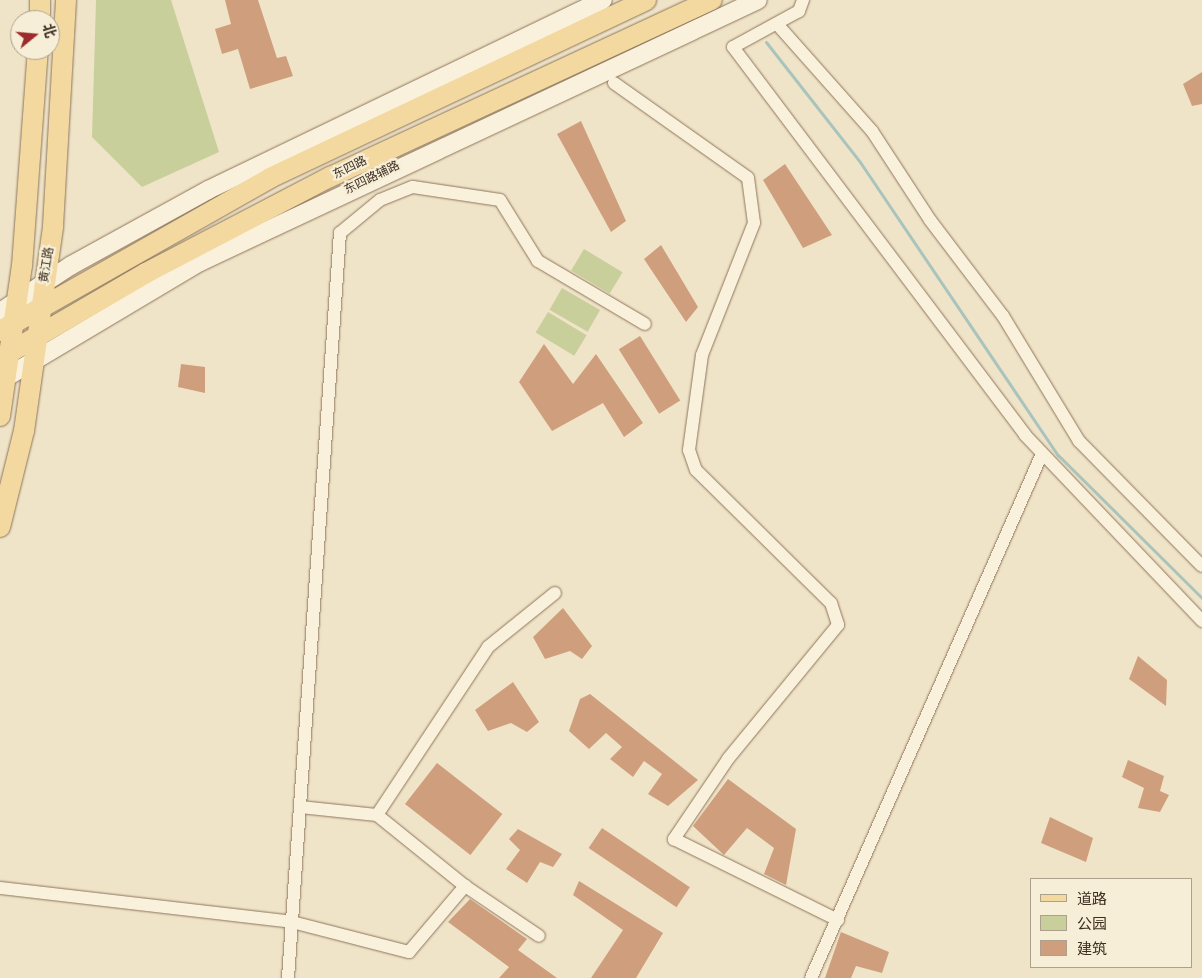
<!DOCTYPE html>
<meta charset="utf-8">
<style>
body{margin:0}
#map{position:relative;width:1202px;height:978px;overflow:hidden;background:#f0e4c8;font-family:Bitter,"Noto Sans SC",serif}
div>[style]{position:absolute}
.green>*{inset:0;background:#c9cf9b;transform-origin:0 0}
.stream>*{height:3px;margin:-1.5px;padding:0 1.5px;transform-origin:1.5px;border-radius:1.5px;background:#a9c4bc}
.building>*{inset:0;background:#cf9f7d;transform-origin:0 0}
.roads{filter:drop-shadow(0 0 1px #8d765c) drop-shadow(0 0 1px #8d765c)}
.minor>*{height:12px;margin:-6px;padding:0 6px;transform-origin:6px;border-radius:6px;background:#faf1dc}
.secondary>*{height:18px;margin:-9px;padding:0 9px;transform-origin:9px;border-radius:9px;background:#faf1dc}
.primary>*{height:20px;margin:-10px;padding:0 10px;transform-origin:10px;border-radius:10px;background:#f3d9a0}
span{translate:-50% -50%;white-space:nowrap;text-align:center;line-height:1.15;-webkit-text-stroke:4.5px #f7eed8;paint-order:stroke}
.street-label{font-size:12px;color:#3d2e20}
.legend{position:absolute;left:1030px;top:878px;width:162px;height:90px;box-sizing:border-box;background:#f7eed8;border:1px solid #ada18e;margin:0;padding:6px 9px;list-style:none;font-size:15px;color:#3d2e20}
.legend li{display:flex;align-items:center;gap:10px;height:25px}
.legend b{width:25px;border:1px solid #ada18e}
.north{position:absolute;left:10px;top:10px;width:50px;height:50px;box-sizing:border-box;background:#f7eed8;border:1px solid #ada18e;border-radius:50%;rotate:73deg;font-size:14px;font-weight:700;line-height:20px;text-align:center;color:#3d2e20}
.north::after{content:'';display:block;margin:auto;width:18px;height:22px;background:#9e2a2b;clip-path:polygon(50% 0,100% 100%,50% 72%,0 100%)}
</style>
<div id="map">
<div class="green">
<i style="clip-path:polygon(96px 0,171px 0,219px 152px,142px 187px,92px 137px)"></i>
<i style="left:584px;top:249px;width:45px;height:25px;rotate:31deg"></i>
<i style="left:562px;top:288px;width:44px;height:25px;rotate:30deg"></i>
<i style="left:548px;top:312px;width:45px;height:24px;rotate:31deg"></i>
</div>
<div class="stream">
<i style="left:766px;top:42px;width:152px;rotate:51.9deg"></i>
<i style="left:860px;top:162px;width:354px;rotate:56deg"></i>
<i style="left:1058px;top:455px;width:203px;rotate:44.8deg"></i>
</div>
<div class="building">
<i style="clip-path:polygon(225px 0,258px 0,277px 58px,286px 56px,293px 76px,250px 89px,238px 49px,222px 54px,215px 29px,231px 24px)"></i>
<i style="clip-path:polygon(1202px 72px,1202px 104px,1192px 106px,1183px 84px)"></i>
<i style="clip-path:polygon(581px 121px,626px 221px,611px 232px,557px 134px)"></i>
<i style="clip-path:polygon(785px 164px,832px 235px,803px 248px,763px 180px)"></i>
<i style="clip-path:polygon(661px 245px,698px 307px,686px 322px,644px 259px)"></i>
<i style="left:640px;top:336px;width:76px;height:25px;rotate:58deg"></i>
<i style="clip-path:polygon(544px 344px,573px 384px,596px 354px,643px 423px,624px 437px,603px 403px,552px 431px,519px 382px)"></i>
<i style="clip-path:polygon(181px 364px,205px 367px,205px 393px,178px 387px)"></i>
<i style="clip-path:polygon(563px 608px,592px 646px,582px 659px,570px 651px,545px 659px,533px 637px)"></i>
<i style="clip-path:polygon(1138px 656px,1167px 680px,1166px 706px,1129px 679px)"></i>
<i style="clip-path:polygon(513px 682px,539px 722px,527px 732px,511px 723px,488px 731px,475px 710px)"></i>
<i style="clip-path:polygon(590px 694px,698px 780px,668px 806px,648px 794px,662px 774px,644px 761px,633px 777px,610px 759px,622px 747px,606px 733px,589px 749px,569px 731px,580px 699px)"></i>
<i style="clip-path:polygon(1128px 760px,1164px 776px,1160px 791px,1169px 795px,1160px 812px,1138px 808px,1144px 788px,1122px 777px)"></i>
<i style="left:437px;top:763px;width:83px;height:52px;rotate:38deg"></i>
<i style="clip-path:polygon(728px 779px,796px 829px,786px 885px,764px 874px,774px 848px,747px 828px,724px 855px,693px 826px)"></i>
<i style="clip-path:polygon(1050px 817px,1093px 838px,1086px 862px,1041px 843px)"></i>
<i style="left:602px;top:828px;width:106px;height:24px;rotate:34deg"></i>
<i style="clip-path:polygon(518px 829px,562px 854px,553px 867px,540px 862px,527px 883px,506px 869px,520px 850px,509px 839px)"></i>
<i style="clip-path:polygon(579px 881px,663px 933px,636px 978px,591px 978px,623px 930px,573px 895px)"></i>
<i style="clip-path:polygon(470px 899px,527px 939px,518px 950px,557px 978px,499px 978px,509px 967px,448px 922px)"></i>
<i style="clip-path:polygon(841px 932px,889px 952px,882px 973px,856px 966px,851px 978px,825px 978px)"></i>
</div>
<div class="roads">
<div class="minor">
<i style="left:803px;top:0;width:12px;rotate:110deg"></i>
<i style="left:799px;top:11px;width:75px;rotate:151.4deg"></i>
<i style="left:733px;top:47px;width:486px;rotate:53deg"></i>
<i style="left:1025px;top:435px;width:257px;rotate:46.4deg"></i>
<i style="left:777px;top:24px;width:143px;rotate:48.4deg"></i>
<i style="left:872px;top:131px;width:106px;rotate:56.9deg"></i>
<i style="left:930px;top:220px;width:121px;rotate:52.8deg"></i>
<i style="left:1003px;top:316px;width:146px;rotate:58.7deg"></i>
<i style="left:1079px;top:441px;width:175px;rotate:45.5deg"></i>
<i style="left:614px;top:83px;width:164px;rotate:35.3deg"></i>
<i style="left:748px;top:178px;width:45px;rotate:82.4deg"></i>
<i style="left:754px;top:223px;width:142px;rotate:111.5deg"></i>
<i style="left:702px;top:355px;width:96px;rotate:97.8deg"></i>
<i style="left:689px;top:450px;width:21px;rotate:71deg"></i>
<i style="left:696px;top:470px;width:190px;rotate:44.6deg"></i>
<i style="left:831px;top:603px;width:23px;rotate:72deg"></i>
<i style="left:838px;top:625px;width:173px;rotate:129.4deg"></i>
<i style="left:728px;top:759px;width:97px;rotate:124deg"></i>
<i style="left:674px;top:839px;width:183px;rotate:26.3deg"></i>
<i style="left:300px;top:807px;width:77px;rotate:5.9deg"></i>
<i style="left:377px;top:815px;width:113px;rotate:38.9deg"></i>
<i style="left:465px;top:886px;width:89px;rotate:34deg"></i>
<i style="left:377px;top:815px;width:201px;rotate:-56.5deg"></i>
<i style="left:488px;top:647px;width:86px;rotate:-38.9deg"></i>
<i style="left:0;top:888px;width:294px;rotate:6.6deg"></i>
<i style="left:292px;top:922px;width:121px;rotate:14.4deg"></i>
<i style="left:409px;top:952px;width:87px;rotate:-49.7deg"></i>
<i style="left:288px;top:978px;width:747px;rotate:-86.01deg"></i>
<i style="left:340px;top:233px;width:52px;rotate:-39.5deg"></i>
<i style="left:380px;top:200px;width:35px;rotate:-22deg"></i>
<i style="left:413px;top:187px;width:88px;rotate:8.5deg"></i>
<i style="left:500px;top:200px;width:72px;rotate:58.1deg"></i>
<i style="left:538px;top:261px;width:124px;rotate:30.5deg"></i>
<i style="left:811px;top:978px;width:570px;rotate:-66.22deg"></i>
</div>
<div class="secondary">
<i style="left:0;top:312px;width:84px;rotate:-33.3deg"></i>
<i style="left:70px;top:266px;width:158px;rotate:-28.8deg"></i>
<i style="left:208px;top:190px;width:438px;rotate:-25.7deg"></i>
<i style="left:0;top:381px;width:233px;rotate:-30.8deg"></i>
<i style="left:200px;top:262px;width:616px;rotate:-25.15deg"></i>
</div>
<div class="primary">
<i style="left:40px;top:20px;width:20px;rotate:-90deg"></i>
<i style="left:0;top:331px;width:310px;rotate:-29.5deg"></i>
<i style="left:270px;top:178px;width:416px;rotate:-25.3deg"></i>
<i style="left:0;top:358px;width:169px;rotate:-30.2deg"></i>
<i style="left:146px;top:273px;width:208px;rotate:-27.6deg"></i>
<i style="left:330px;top:177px;width:421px;rotate:-24.9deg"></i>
<i style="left:0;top:416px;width:152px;rotate:-81.7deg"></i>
<i style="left:22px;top:266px;width:217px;rotate:-85.8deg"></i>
<i style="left:0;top:527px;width:99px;rotate:-76deg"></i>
<i style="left:24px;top:431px;width:207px;rotate:-81.9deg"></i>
<i style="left:53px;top:226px;width:226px;rotate:-86.7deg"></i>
</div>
</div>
<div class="street-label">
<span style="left:350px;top:168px;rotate:-26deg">东四路</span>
<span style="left:372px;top:178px;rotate:-26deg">东四路辅路</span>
<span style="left:47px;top:265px;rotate:-81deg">黄江路</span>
</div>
<ul class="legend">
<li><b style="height:6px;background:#f3d9a0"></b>道路</li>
<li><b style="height:14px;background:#c9cf9b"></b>公园</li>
<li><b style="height:14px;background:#cf9f7d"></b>建筑</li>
</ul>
<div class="north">北</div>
</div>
